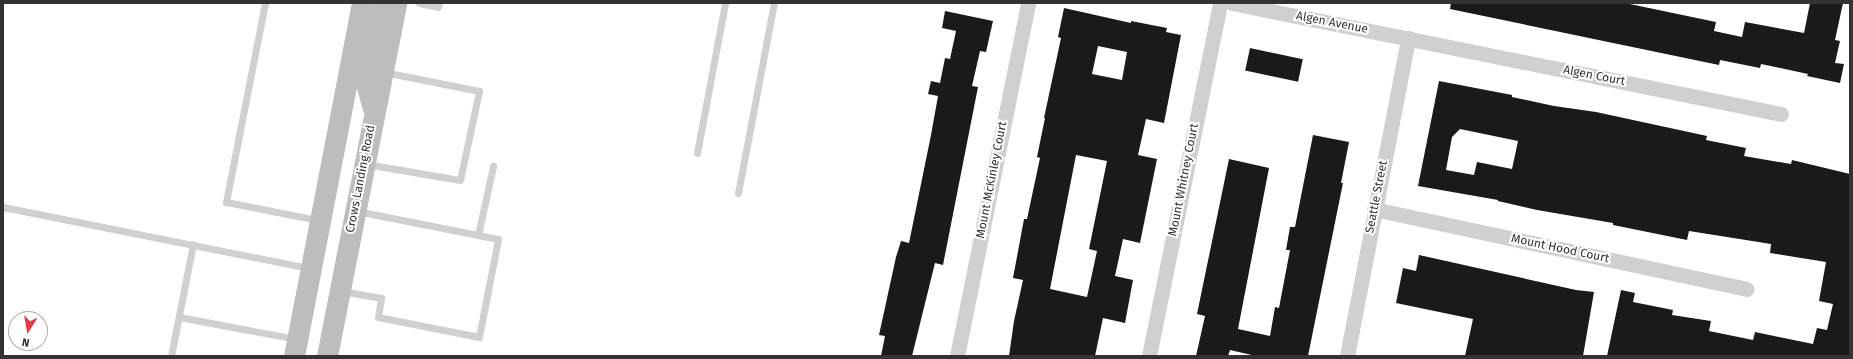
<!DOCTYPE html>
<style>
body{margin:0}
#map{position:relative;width:1853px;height:359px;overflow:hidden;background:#fff;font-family:"Fira Sans",sans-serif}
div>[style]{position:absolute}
.building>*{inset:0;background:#1a1a1a;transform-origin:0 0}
.service>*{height:7px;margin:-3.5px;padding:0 3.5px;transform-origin:3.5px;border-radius:3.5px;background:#d0d0d0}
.minor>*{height:15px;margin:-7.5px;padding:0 7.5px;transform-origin:7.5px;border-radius:7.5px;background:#d0d0d0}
.secondary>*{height:21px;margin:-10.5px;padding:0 10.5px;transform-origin:10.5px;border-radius:10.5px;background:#bdbdbd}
span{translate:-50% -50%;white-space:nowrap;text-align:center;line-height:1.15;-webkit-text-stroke:4px #fff;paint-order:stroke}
.street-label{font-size:12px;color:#333}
.frame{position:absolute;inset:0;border:4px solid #333;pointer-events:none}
.north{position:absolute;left:8px;top:311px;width:40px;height:40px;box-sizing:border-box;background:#fff;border:1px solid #adadad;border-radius:50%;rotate:191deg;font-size:11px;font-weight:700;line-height:16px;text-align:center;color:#333}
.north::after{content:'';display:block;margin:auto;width:14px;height:18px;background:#e63946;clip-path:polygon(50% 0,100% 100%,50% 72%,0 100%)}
</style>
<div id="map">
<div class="building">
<i style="clip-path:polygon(1451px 3px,1625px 3px,1716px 22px,1714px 31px,1742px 37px,1745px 22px,1804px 33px,1810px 3px,1843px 3px,1835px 40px,1840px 41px,1835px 63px,1844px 64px,1840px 83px,1807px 76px,1808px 74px,1761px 64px,1760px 68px,1720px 60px,1719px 65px,1450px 9px)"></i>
<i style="clip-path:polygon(evenodd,1064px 8px,1131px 23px,1131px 21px,1167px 28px,1166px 32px,1181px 35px,1164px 123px,1146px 119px,1138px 155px,1157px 159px,1140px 243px,1123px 239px,1115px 276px,1133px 280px,1125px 323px,1103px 318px,1095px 356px,1009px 356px,1014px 321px,1023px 280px,1013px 278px,1024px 219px,1027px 219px,1040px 158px,1037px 157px,1045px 118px,1044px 118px,1061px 38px,1058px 37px,1064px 8px,1098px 46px,1127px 52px,1122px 80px,1092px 74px,1098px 46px,1064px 8px,1076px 155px,1107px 161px,1089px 249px,1097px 251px,1087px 297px,1050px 289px,1076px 155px)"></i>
<i style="clip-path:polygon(945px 11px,993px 21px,986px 52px,980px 51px,972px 86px,978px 87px,943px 265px,935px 263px,912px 356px,881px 356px,885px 336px,879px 335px,896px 257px,901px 241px,909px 243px,931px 135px,938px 96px,928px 94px,931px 81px,940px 83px,945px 58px,950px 59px,956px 31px,942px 28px)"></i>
<i style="left:1250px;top:48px;width:54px;height:23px;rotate:12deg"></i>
<i style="clip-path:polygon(evenodd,1439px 81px,1512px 95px,1512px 97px,1554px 106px,1596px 112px,1707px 136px,1706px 140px,1746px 148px,1744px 156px,1791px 164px,1792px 160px,1850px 174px,1850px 356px,1607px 356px,1621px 290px,1635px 293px,1633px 302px,1673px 310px,1672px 315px,1711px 321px,1709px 331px,1753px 340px,1755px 332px,1813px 344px,1817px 328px,1827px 330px,1833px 304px,1819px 301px,1826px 262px,1770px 253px,1771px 244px,1689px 231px,1687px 240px,1613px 225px,1613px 223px,1537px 210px,1498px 201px,1498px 200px,1418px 186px,1439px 81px,1460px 129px,1518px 141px,1512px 169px,1477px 162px,1474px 175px,1446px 170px,1452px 137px,1460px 129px)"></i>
<i style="clip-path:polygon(1313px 135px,1349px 142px,1341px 183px,1343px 183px,1308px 356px,1256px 356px,1230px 350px,1228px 356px,1196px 356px,1205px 316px,1197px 314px,1229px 159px,1269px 168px,1238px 329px,1270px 336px,1275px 307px,1279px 308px,1290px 250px,1286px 250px,1290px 227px,1295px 227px)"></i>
<i style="clip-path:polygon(1419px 255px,1576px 290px,1594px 292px,1583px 356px,1465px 356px,1473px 319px,1396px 303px,1403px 268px,1416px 271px)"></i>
</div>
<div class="service">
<i style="left:265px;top:3px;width:203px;rotate:101.1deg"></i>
<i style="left:226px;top:202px;width:94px;rotate:11.1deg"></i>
<i style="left:419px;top:3px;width:19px;rotate:12deg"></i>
<i style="left:438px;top:7px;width:4px;rotate:-76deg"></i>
<i style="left:697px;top:153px;width:153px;rotate:-79.4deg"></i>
<i style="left:366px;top:164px;width:95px;rotate:9.7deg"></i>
<i style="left:460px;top:180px;width:91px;rotate:-77.9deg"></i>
<i style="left:479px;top:91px;width:97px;rotate:-168.7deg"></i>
<i style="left:738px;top:193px;width:193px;rotate:-79.3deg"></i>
<i style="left:3px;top:207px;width:312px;rotate:11.3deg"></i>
<i style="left:478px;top:235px;width:71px;rotate:-77.7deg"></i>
<i style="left:341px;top:291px;width:41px;rotate:9.9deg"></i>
<i style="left:381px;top:298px;width:19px;rotate:99deg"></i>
<i style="left:378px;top:317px;width:103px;rotate:11.2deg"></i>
<i style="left:479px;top:337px;width:100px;rotate:-79deg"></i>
<i style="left:498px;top:239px;width:144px;rotate:-168.8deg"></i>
<i style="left:179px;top:317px;width:119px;rotate:10.6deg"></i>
<i style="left:171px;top:356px;width:114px;rotate:-78.9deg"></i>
</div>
<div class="minor">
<i style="left:1232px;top:3px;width:560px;rotate:11.43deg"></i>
<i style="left:1374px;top:209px;width:381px;rotate:12.1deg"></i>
<i style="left:957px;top:356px;width:360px;rotate:-78.6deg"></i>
<i style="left:1149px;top:356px;width:360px;rotate:-78.6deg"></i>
<i style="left:1347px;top:356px;width:324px;rotate:-79.1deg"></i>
</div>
<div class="secondary">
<i style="left:373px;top:108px;width:29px;rotate:-106deg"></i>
<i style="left:365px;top:80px;width:78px;rotate:-80.4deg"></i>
<i style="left:294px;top:356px;width:359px;rotate:-79.1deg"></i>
<i style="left:327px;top:356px;width:360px;rotate:-78.9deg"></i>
</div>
<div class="street-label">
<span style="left:1332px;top:23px;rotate:11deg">Algen Avenue</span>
<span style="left:1594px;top:76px;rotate:11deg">Algen Court</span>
<span style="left:361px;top:179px;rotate:-79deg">Crows Landing Road</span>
<span style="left:992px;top:180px;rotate:-79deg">Mount McKinley Court</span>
<span style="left:1184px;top:180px;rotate:-79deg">Mount Whitney Court</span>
<span style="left:1377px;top:197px;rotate:-79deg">Seattle Street</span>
<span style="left:1560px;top:249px;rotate:12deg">Mount Hood Court</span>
</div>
<div class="frame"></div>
<div class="north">N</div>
</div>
